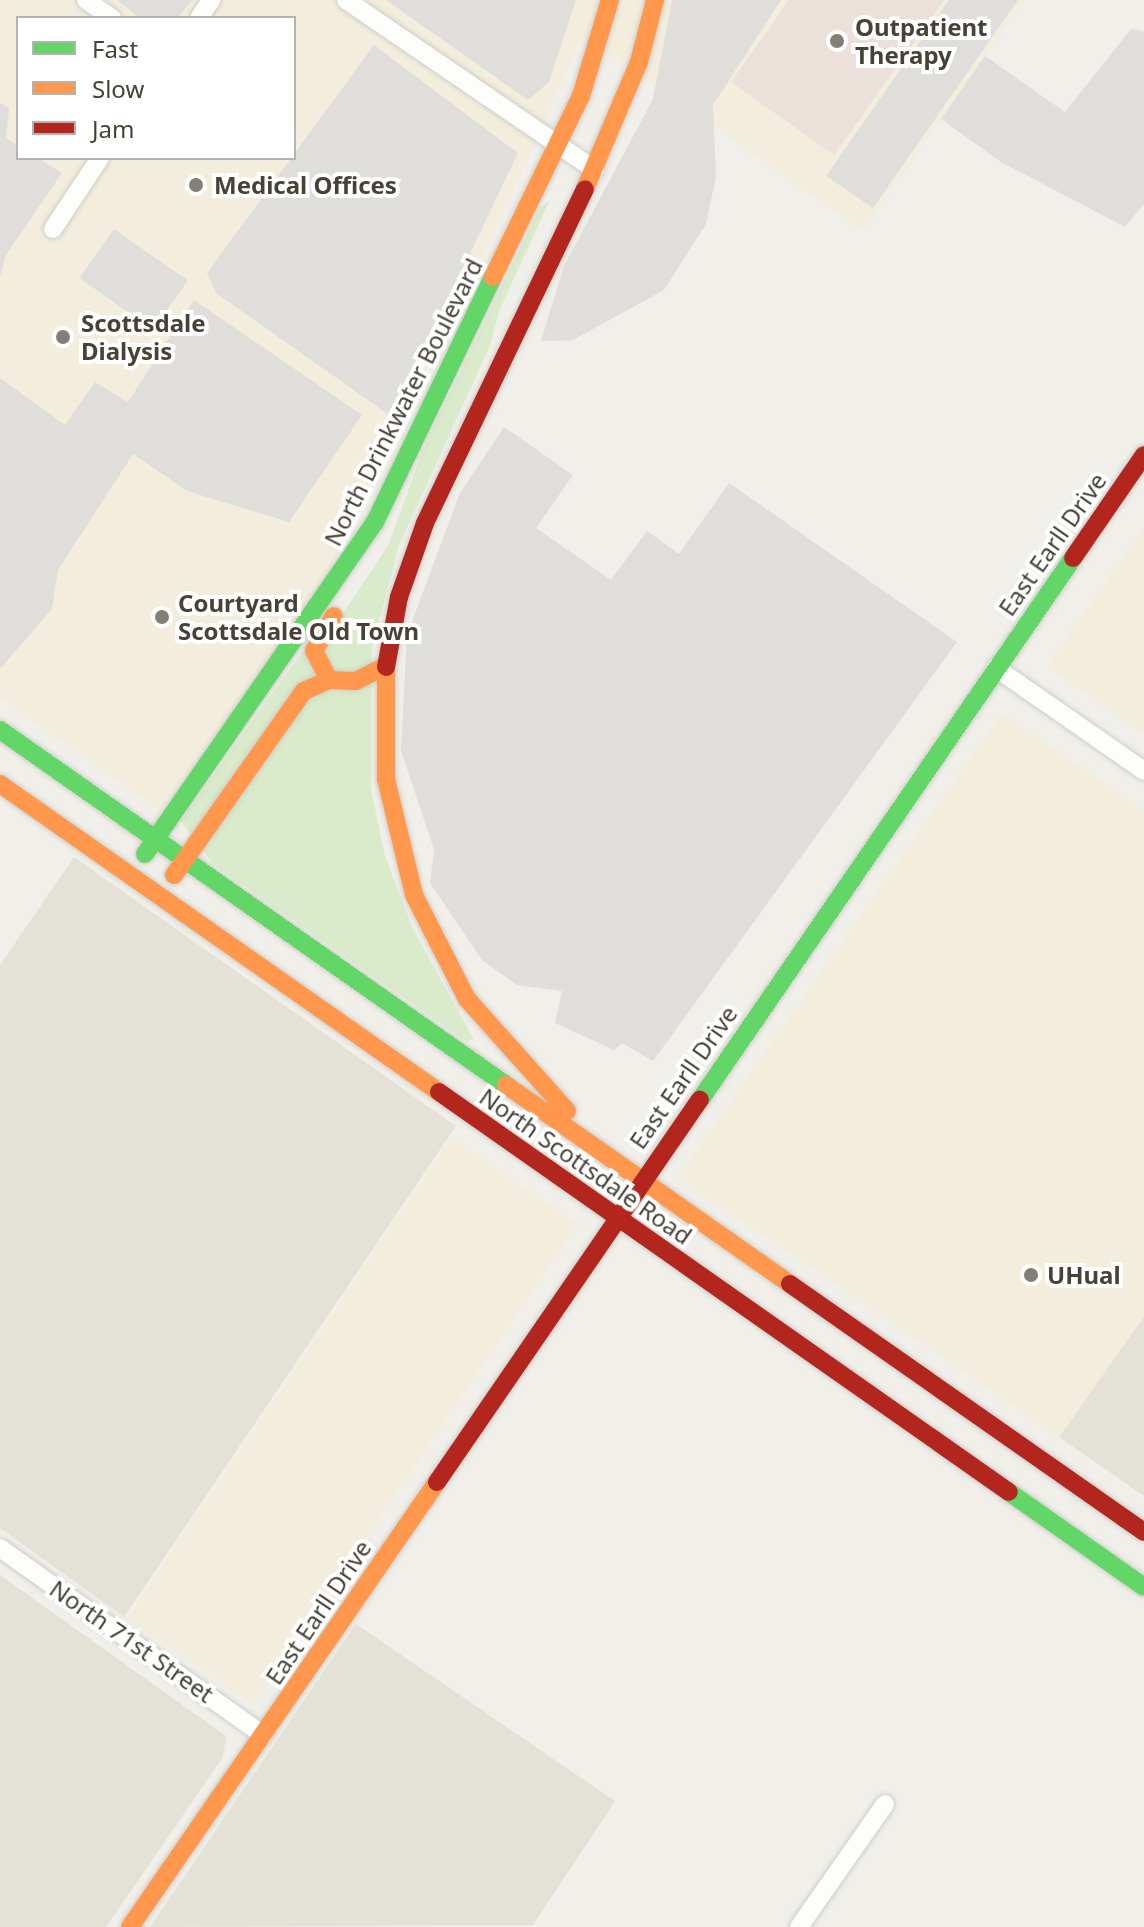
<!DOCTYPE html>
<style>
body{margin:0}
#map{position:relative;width:1144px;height:1927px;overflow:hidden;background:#f0efea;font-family:"Noto Sans",sans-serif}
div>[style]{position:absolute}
.residential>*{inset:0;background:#e4e2d7}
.commercial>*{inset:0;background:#f3eddd;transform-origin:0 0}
.medical>*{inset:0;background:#ebe0da}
.green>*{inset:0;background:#d9ebca}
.parking>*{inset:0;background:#dfdeda;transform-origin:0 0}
.roads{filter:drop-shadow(0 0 2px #cecdc7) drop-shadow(0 0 2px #cecdc7)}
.street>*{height:18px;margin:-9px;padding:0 9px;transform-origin:9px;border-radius:9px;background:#fdfdfc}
.fast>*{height:18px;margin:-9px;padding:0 9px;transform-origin:9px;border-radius:9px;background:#63d668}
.slow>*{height:18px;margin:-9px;padding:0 9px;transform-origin:9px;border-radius:9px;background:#ff974d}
.jam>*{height:18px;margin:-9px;padding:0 9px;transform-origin:9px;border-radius:9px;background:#b3261e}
.dots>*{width:22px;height:22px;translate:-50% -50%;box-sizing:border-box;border:4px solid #fff;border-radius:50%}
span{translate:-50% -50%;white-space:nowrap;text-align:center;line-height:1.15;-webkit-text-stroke:8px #fff;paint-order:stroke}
.poi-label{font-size:24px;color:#464236;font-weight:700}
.left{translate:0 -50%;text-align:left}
.street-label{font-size:24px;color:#464236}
.legend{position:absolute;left:16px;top:16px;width:280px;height:144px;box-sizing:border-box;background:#fff;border:2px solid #b5b3af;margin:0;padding:10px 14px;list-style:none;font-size:24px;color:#464236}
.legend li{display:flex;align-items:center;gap:16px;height:40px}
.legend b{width:40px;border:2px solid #b5b3af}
</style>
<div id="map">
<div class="residential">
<i style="clip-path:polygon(74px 857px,456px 1126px,124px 1617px,0 1528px,0 965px)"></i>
<i style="clip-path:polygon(1144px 1316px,1144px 1496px,1059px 1437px)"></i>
<i style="clip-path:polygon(0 1575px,226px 1736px,223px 1757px,106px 1927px,0 1927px)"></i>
<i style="clip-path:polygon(356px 1624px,615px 1801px,533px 1925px,150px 1927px)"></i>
</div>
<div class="commercial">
<i style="clip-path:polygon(evenodd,0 0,1024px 0,863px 231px,582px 35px,529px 158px,323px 583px,162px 812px,0 698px,0 0,18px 18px,294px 18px,294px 158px,18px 158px,18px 18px)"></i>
<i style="clip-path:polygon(1144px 527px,1144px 734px,1047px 666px)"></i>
<i style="clip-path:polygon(1002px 713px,1144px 811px,1144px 1316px,1059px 1437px,678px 1177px)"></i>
<i style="left:451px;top:1138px;width:153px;height:580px;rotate:34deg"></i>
</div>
<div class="medical">
<i style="clip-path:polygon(789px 0,944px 0,834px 155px,731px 82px)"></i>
</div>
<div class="green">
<i style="clip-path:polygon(550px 200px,499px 311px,490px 346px,399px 545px,372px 648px,371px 789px,385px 856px,413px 929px,474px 1040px,466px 1041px,213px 864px,181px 821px,303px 651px,329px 635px,389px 544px,422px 452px,540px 208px)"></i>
</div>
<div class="parking">
<i style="clip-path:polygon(117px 0,192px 0,178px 18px,140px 18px)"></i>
<i style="clip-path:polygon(386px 0,576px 0,549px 82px,528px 100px)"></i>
<i style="clip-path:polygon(672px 0,781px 0,713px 105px,716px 177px,706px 224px,664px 290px,573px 340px,541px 341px,564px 266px,653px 99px)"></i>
<i style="clip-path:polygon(949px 0,1018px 0,873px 208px,826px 176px)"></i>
<i style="clip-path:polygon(1131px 29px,1144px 31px,1144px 204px,1125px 227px,1001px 162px,941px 119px,985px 56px,1065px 112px)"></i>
<i style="clip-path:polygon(374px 45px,518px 153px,392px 417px,216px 293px,207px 273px)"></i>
<i style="clip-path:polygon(0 103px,9px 108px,6px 138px,18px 146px,18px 158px,38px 158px,62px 173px,6px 255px,0 277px)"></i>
<i style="left:114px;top:229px;width:90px;height:60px;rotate:35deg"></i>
<i style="clip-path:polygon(194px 300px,362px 415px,289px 522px,187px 491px,133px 454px,58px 570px,52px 609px,0 669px,0 378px,65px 425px,95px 382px,128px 402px)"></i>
<i style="clip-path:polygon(504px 427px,573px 475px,536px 528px,611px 580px,647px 531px,679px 554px,729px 483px,957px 642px,653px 1061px,622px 1043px,614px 1050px,555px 1023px,562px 991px,517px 985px,482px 960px,430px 883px,434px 849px,401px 750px,407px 635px,460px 493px)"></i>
</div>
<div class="roads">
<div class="street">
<i style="left:86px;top:0;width:32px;rotate:35deg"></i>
<i style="left:346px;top:0;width:301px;rotate:34.3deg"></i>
<i style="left:199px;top:18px;width:22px;rotate:-56deg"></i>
<i style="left:53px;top:229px;width:85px;rotate:-56.5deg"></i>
<i style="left:996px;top:668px;width:180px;rotate:34.8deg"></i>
<i style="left:0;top:1548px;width:323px;rotate:35.4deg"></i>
<i style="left:799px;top:1927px;width:150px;rotate:-55deg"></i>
</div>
<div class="fast">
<i style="left:0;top:730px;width:618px;rotate:35.05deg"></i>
<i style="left:145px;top:854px;width:404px;rotate:-55.3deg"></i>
<i style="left:375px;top:522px;width:272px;rotate:-64.3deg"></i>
<i style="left:700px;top:1100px;width:658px;rotate:-55.46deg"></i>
<i style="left:1009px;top:1492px;width:165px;rotate:35.1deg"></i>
</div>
<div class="slow">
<i style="left:585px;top:189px;width:138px;rotate:-67deg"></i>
<i style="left:639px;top:62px;width:64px;rotate:-75.5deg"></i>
<i style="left:493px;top:277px;width:201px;rotate:-64.1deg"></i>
<i style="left:581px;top:96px;width:100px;rotate:-73.2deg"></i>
<i style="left:386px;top:667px;width:112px;rotate:90deg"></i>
<i style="left:386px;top:779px;width:119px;rotate:76.4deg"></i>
<i style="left:414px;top:895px;width:117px;rotate:63deg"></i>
<i style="left:467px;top:999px;width:150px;rotate:48.2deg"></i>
<i style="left:329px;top:680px;width:33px;rotate:-117deg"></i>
<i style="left:314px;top:651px;width:40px;rotate:-60.3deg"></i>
<i style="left:0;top:784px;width:536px;rotate:35.05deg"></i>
<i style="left:174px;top:875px;width:225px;rotate:-54.8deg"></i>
<i style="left:304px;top:691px;width:27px;rotate:-24deg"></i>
<i style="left:329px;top:680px;width:27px;rotate:2deg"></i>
<i style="left:356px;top:681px;width:34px;rotate:-27deg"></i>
<i style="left:506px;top:1085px;width:347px;rotate:35deg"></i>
<i style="left:130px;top:1927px;width:541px;rotate:-55.4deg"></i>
</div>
<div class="jam">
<i style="left:1073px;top:558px;width:125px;rotate:-55.4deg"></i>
<i style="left:386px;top:667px;width:71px;rotate:-79.5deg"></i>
<i style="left:399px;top:597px;width:78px;rotate:-70.6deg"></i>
<i style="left:425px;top:523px;width:370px;rotate:-64.4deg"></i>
<i style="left:439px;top:1092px;width:696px;rotate:35.06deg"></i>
<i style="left:790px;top:1284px;width:432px;rotate:35deg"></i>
<i style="left:437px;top:1482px;width:464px;rotate:-55.5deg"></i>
</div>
</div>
<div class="dots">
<i style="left:837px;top:41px;background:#827f75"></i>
<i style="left:196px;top:185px;background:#827f75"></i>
<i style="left:63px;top:337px;background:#827f75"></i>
<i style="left:162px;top:617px;background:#827f75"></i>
<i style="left:1031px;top:1275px;background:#827f75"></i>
</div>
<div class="poi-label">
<span class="left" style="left:855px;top:41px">Outpatient<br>Therapy</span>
<span class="left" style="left:214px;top:185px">Medical Offices</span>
<span class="left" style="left:81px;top:337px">Scottsdale<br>Dialysis</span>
<span class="left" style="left:178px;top:617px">Courtyard<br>Scottsdale Old Town</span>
<span class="left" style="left:1047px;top:1275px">UHual</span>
</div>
<div class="street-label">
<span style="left:403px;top:402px;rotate:-63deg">North Drinkwater Boulevard</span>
<span style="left:1052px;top:544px;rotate:-55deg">East Earll Drive</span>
<span style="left:683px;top:1077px;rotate:-55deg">East Earll Drive</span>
<span style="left:586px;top:1166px;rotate:35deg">North Scottsdale Road</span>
<span style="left:318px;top:1612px;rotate:-56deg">East Earll Drive</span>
<span style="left:132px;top:1641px;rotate:35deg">North 71st Street</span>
</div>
<ul class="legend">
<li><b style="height:10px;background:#63d668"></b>Fast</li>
<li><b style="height:10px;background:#ff974d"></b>Slow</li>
<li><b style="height:10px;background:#b3261e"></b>Jam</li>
</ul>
</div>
